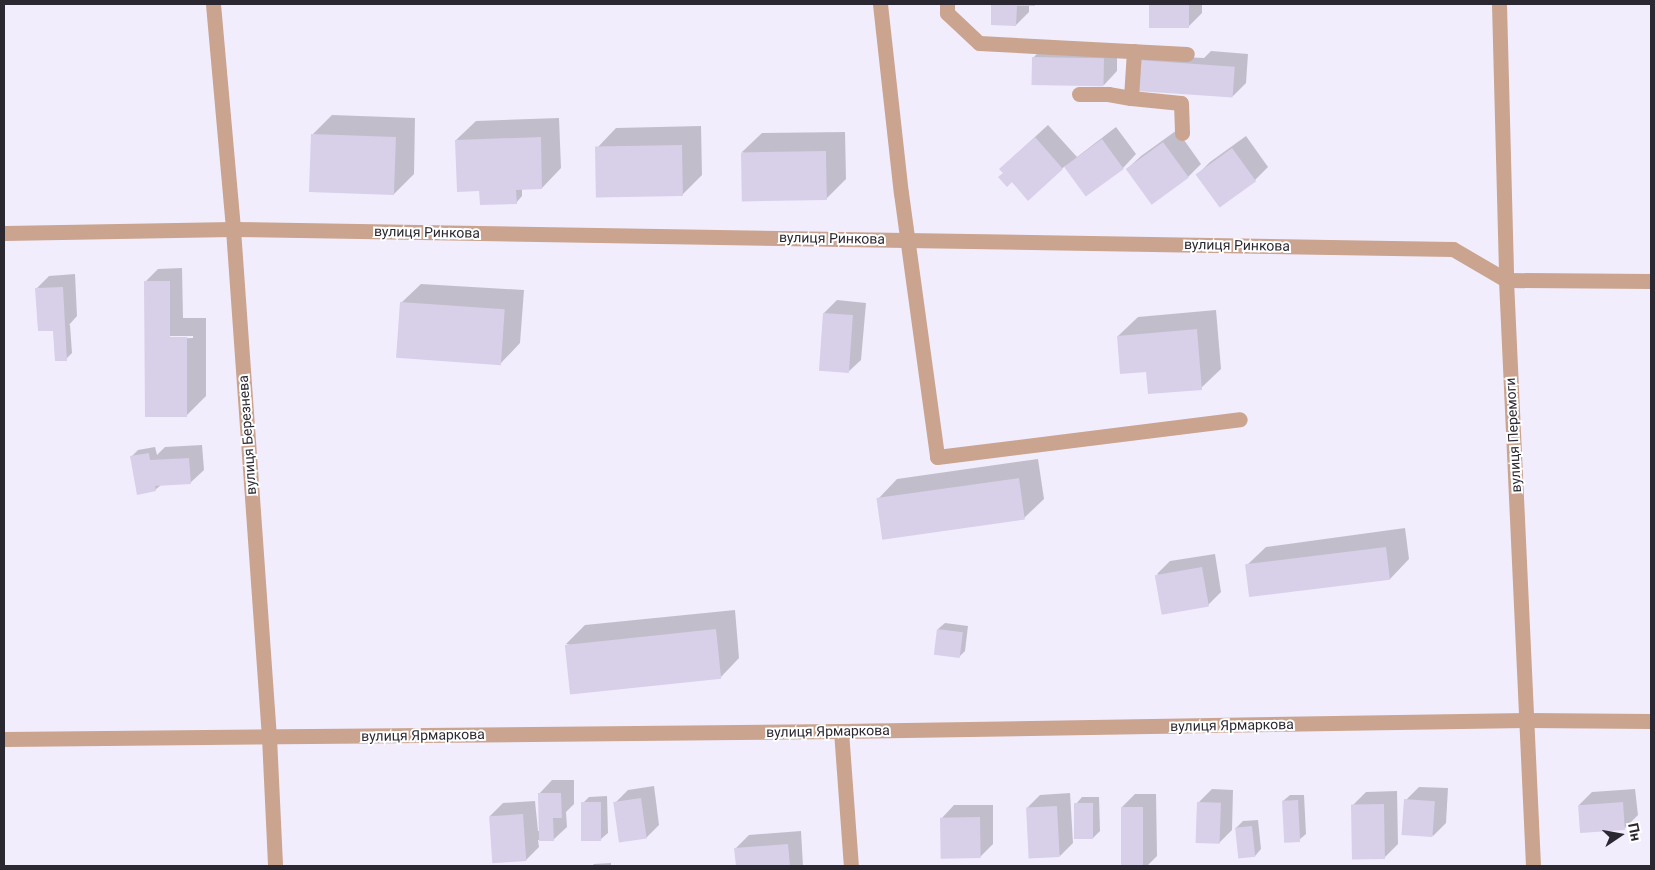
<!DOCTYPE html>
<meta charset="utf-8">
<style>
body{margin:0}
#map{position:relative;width:1655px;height:870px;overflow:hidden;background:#f2edfd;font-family:Roboto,sans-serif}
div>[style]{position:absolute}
.shadow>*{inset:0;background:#0003}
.building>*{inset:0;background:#d8cfe9;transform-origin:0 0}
.minor>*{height:15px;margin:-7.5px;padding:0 7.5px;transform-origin:7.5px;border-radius:7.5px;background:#caa48f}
span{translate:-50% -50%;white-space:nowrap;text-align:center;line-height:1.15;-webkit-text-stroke:4px #fff;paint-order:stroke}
.street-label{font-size:14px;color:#2b2832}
.frame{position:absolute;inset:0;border:5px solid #2b2832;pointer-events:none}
.north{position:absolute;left:1595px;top:810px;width:50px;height:50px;-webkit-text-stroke:4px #fff;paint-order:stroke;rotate:78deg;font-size:14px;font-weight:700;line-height:20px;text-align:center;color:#2b2832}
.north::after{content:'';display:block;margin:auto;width:18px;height:22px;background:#2b2832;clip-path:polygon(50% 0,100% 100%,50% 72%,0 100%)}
</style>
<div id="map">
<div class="shadow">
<i style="clip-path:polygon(993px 4px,1036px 4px,1029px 5px,1029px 12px,1016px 25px,992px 24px)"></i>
<i style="clip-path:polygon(1150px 4px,1202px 4px,1202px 13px,1189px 26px,1150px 26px)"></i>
<i style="clip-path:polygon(1046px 44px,1117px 45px,1117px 71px,1104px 85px,1033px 58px)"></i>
<i style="clip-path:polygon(1153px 47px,1184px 57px,1204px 58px,1211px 51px,1248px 54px,1246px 83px,1233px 96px,1140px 60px)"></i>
<i style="clip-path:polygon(332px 115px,415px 118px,414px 174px,394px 194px,312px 135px)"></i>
<i style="clip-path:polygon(559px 118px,561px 168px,542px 188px,522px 189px,522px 196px,516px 203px,483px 190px,456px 140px,476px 121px)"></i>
<i style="clip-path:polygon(1048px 125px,1077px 157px,1116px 127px,1136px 154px,1123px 168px,1087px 195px,1065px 166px,1028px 199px,1004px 173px,1014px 156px)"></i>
<i style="clip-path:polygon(701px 126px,702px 175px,682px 195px,597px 148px,616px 128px)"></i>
<i style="clip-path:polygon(1177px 130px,1201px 164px,1188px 177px,1152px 203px,1127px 169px,1141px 156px)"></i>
<i style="clip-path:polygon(845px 132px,846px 179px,826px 199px,742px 152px,762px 133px)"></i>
<i style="clip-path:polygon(1246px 136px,1268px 167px,1255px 180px,1197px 175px,1210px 162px)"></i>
<i style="clip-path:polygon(evenodd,182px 268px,183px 318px,206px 318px,206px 396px,187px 415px,145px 282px,158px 269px,182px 268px,169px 336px,193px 336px,193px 338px,167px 339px,169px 336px)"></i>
<i style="clip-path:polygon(75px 274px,77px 316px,69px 325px,70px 325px,72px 353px,66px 359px,36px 289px,49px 276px)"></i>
<i style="clip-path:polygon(421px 284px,524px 290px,520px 343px,501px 363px,401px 303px)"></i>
<i style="clip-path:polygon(837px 300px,866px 303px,861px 360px,847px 373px,824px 313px)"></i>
<i style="clip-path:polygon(1216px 310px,1221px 369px,1201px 388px,1147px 371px,1118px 336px,1138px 317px)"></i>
<i style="clip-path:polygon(202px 445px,204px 470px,190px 483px,161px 485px,155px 490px,131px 457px,138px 450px,155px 447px,157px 455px,165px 447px)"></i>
<i style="clip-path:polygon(1038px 459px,1044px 499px,1024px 518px,878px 499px,897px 479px)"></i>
<i style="clip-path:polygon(1405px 528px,1409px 559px,1390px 579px,1246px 566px,1266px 547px)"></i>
<i style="clip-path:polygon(1215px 554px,1221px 592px,1208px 605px,1157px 574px,1170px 561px)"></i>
<i style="clip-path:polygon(735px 610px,739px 658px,720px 678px,566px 644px,585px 625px)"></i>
<i style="clip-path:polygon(945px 623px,968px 626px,965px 651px,959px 657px,938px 629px)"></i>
<i style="clip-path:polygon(552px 780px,574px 780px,574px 804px,566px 812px,567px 827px,553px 840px,538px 840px,539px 847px,526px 860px,490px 816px,503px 803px,535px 801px,538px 831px,540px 831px,539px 794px)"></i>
<i style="clip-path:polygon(654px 786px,659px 825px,646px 838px,615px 803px,628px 790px)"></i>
<i style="clip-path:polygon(1419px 787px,1448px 788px,1446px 823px,1433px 836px,1406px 800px)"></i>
<i style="clip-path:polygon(1212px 789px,1233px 790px,1232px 830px,1219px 843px,1199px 802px)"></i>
<i style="clip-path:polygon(1635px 789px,1638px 815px,1624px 829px,1579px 805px,1592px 792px)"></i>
<i style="clip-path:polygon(1397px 791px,1398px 844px,1385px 857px,1353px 805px,1366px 792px)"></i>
<i style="clip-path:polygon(1070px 793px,1073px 843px,1060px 856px,1027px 808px,1040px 795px)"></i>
<i style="clip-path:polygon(1135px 794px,1156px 794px,1157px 856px,1147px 866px,1124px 866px,1122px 807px)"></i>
<i style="clip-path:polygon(1290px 795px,1304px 795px,1306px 834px,1299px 840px,1283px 801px)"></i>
<i style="clip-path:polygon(607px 796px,608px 833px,601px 839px,583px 803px,589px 797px)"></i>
<i style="clip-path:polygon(1082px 797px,1099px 797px,1100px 831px,1093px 838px,1076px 804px)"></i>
<i style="clip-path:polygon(954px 805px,993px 805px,993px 844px,980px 857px,941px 819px)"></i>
<i style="clip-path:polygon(1258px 820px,1261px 849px,1255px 856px,1236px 828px,1243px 821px)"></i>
<i style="clip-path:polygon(801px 831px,803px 866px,737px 866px,735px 849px,749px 835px)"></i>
<i style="clip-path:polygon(611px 863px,611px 866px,592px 866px,594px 864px)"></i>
</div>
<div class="building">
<i style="clip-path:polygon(991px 4px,1035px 4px,1035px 6px,1017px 6px,1016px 26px,991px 25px)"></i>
<i style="left:1149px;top:4px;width:40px;height:24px"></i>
<i style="left:1032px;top:57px;width:72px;height:28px;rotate:1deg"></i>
<i style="left:1139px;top:60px;width:96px;height:31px;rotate:4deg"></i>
<i style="left:311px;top:134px;width:85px;height:58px;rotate:2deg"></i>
<i style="clip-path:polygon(541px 137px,542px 189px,516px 190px,517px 204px,480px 205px,479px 191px,457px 192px,455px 140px)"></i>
<i style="clip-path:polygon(1035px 137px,1063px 169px,1028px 201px,1012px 182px,1007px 187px,998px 177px,1003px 173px,999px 169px)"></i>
<i style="left:1102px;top:139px;width:37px;height:47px;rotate:54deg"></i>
<i style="left:1163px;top:142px;width:44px;height:46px;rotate:54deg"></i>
<i style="left:682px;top:145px;width:51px;height:87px;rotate:89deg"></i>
<i style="left:1232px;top:148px;width:41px;height:45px;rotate:54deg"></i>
<i style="left:826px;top:151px;width:49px;height:85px;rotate:89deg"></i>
<i style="clip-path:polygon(144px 281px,170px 281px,170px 337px,187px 337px,187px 417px,145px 417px)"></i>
<i style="clip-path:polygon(63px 287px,67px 361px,55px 361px,53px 331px,38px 331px,35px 288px)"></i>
<i style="left:400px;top:302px;width:105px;height:56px;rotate:4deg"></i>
<i style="left:823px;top:313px;width:30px;height:58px;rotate:4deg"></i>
<i style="clip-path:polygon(1197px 329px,1202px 390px,1148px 394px,1146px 372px,1120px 374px,1117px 336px)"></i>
<i style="clip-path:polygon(149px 453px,150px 460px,189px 458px,191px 484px,155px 486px,156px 491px,137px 495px,130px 456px)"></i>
<i style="left:1019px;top:478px;width:42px;height:144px;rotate:82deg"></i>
<i style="left:1386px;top:547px;width:33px;height:142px;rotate:83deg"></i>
<i style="left:1202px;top:567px;width:40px;height:48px;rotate:80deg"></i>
<i style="left:716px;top:629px;width:50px;height:152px;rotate:84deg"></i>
<i style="left:937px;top:629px;width:26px;height:26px;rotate:7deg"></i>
<i style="clip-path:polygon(538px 793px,561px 793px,562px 818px,553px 818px,554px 841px,539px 841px)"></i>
<i style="left:641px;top:798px;width:41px;height:28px;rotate:82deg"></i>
<i style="left:1404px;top:799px;width:31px;height:36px;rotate:4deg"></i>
<i style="left:1298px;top:800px;width:42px;height:16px;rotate:87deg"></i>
<i style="left:581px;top:802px;width:20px;height:39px"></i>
<i style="left:1197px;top:802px;width:24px;height:41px;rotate:2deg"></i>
<i style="left:1623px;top:802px;width:28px;height:45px;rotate:86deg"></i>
<i style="left:1074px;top:803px;width:19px;height:36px"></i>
<i style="left:1384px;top:804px;width:55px;height:33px;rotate:89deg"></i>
<i style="left:1057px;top:806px;width:51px;height:31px;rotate:87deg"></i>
<i style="left:1121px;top:807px;width:22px;height:59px"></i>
<i style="left:523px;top:814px;width:47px;height:34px;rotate:86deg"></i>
<i style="left:980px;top:817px;width:41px;height:40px;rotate:89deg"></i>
<i style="left:1252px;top:826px;width:31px;height:17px;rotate:84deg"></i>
<i style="clip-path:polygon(788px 844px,790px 866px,736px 866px,734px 848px)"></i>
</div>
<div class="minor">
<i style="left:213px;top:4px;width:226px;rotate:84.9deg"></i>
<i style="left:233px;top:229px;width:509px;rotate:85.95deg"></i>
<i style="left:269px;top:737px;width:129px;rotate:87.3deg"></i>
<i style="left:880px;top:4px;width:190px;rotate:83.7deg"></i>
<i style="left:901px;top:193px;width:266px;rotate:82.2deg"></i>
<i style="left:937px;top:457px;width:305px;rotate:-7.1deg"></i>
<i style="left:947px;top:4px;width:9px;rotate:90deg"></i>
<i style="left:947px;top:13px;width:44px;rotate:43.2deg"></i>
<i style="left:979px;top:43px;width:208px;rotate:3deg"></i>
<i style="left:1499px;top:4px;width:276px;rotate:88.5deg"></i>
<i style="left:1506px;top:280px;width:587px;rotate:87.36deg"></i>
<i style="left:1134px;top:51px;width:47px;rotate:93.7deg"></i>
<i style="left:1131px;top:98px;width:50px;rotate:5.7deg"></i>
<i style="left:1181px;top:103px;width:30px;rotate:88deg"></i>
<i style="left:1079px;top:94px;width:29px"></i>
<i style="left:1108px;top:94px;width:23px;rotate:10deg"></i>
<i style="left:4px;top:233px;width:229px;rotate:-1deg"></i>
<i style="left:233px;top:229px;width:1220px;rotate:0.94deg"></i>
<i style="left:1453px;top:249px;width:61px;rotate:30.3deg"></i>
<i style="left:1506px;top:280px;width:145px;rotate:0.4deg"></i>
<i style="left:841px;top:731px;width:135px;rotate:85.8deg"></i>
<i style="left:4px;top:739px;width:837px;rotate:-0.55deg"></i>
<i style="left:841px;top:731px;width:685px;rotate:-0.92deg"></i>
<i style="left:1526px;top:720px;width:125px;rotate:0.5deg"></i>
</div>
<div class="street-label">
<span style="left:427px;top:232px;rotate:1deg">вулиця Ринкова</span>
<span style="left:832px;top:238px;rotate:1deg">вулиця Ринкова</span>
<span style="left:1237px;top:245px;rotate:1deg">вулиця Ринкова</span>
<span style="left:247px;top:435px;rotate:-94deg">вулиця Березнева</span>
<span style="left:1513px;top:435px;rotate:-93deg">вулиця Перемоги</span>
<span style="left:1232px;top:725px;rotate:-1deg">вулиця Ярмаркова</span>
<span style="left:828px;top:731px;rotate:-1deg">вулиця Ярмаркова</span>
<span style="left:423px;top:735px;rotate:-1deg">вулиця Ярмаркова</span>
</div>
<div class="frame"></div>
<div class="north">Пн</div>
</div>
